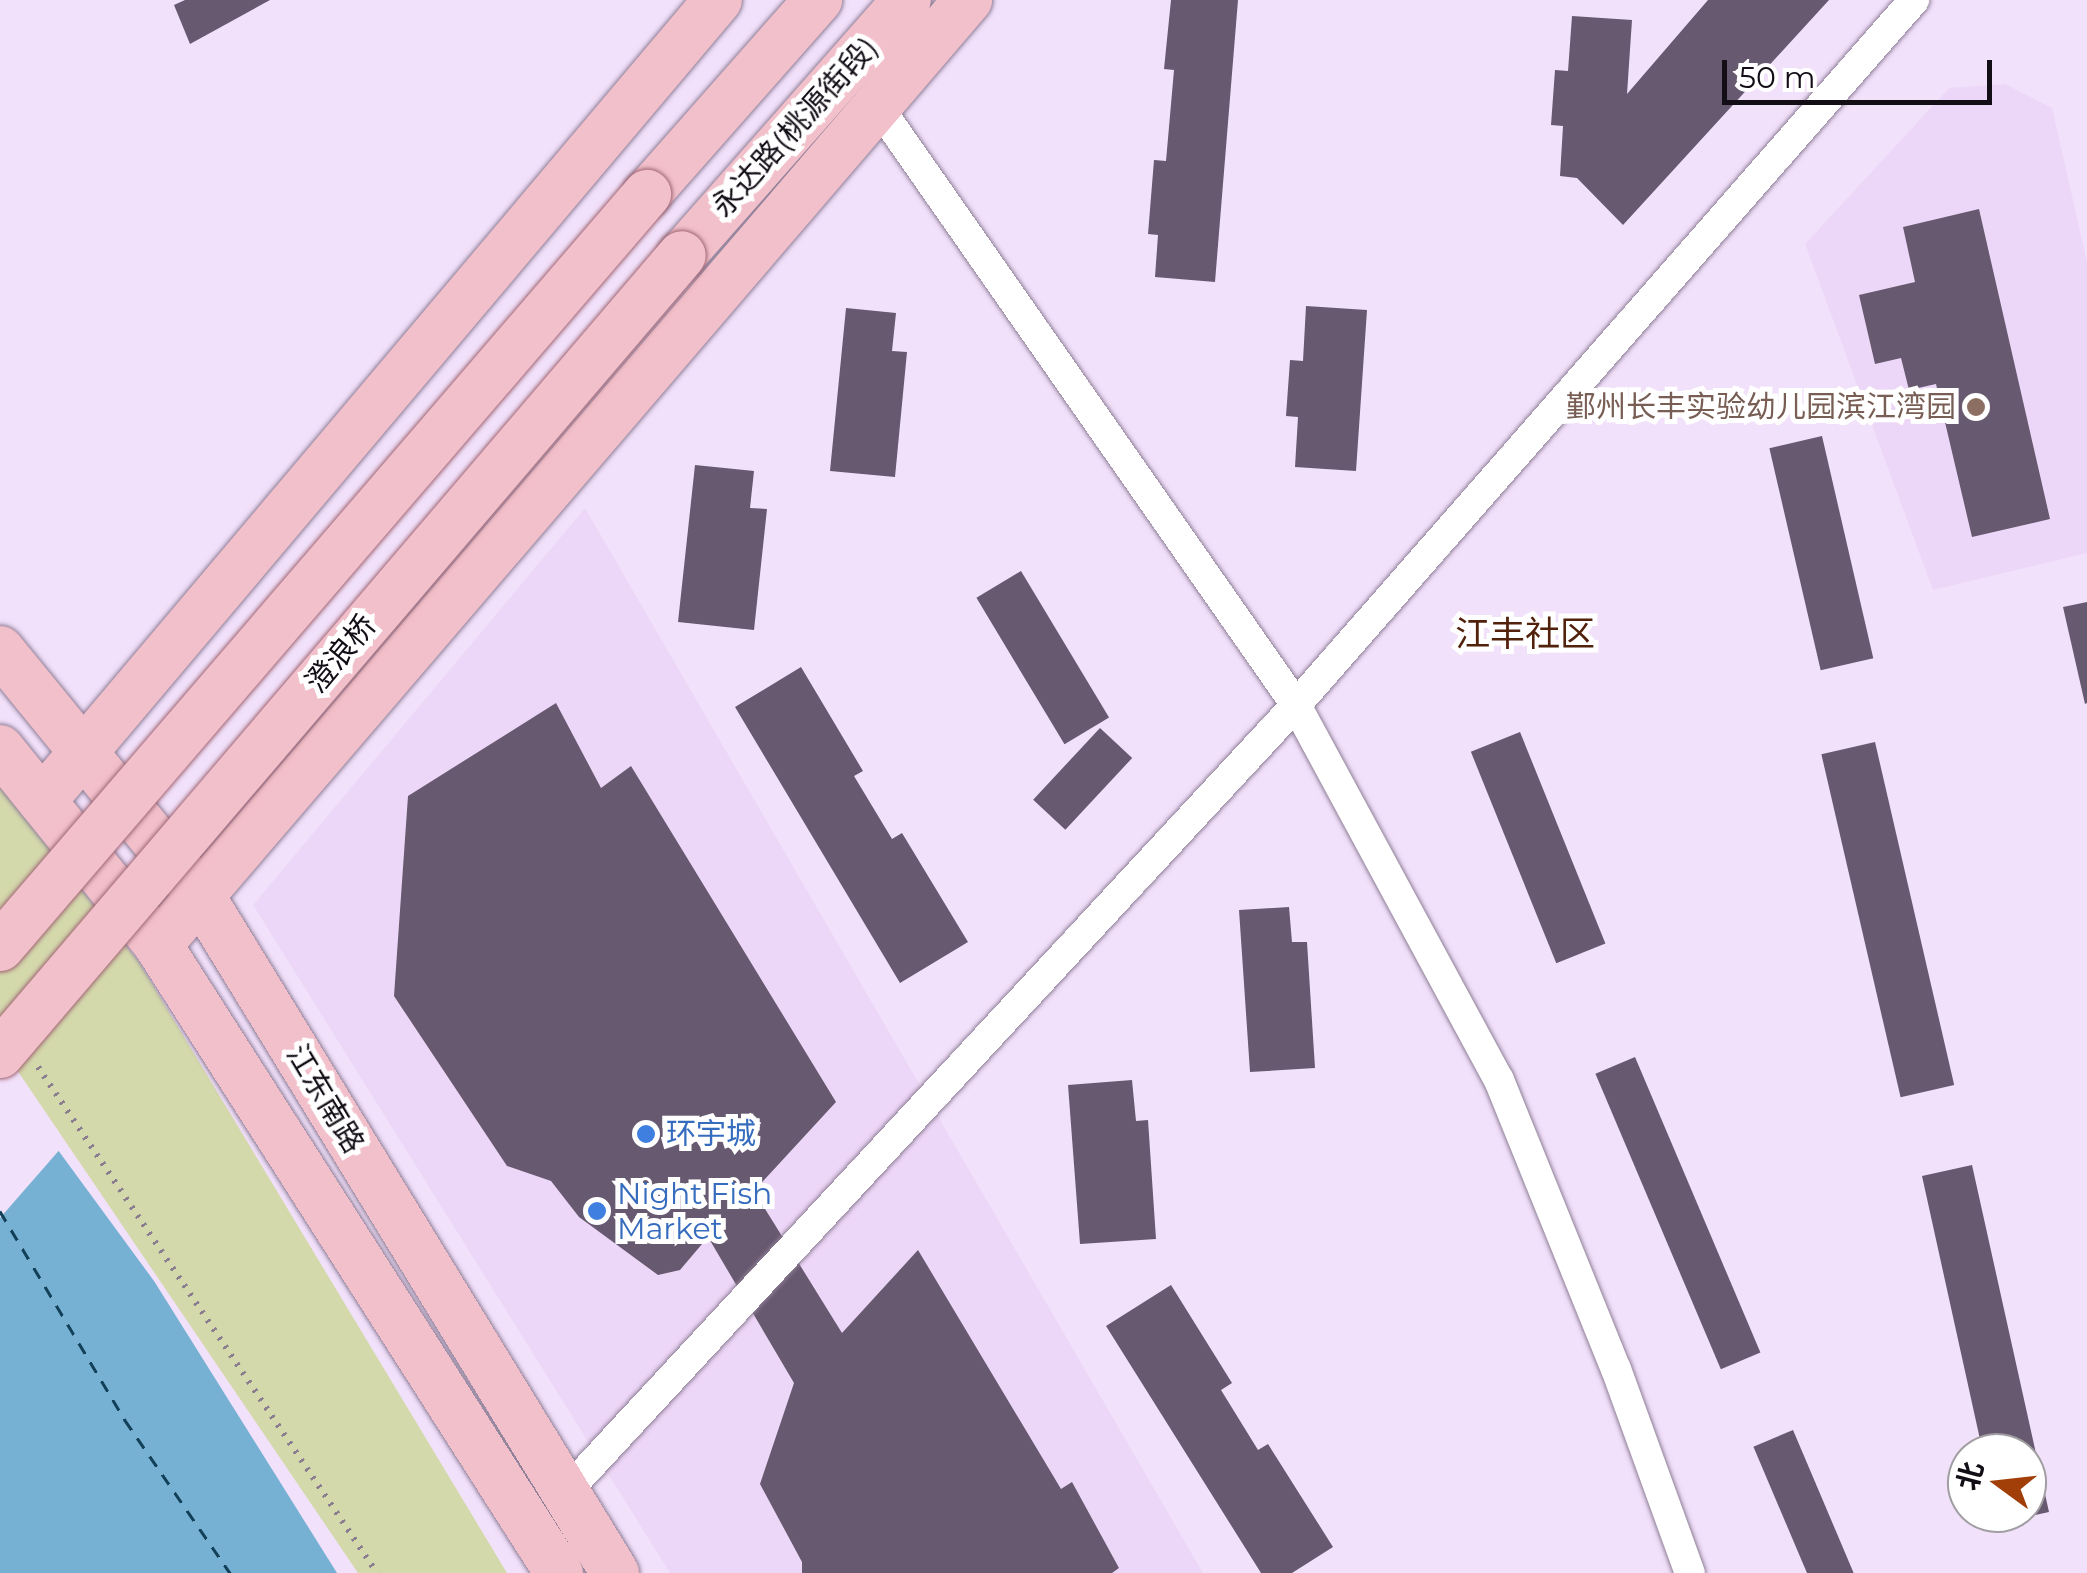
<!DOCTYPE html>
<meta charset="utf-8">
<style>
body{margin:0}
#map{position:relative;width:2087px;height:1573px;overflow:hidden;background:#f2e1fb;font-family:Montserrat,"Noto Sans SC",sans-serif}
div>[style]{position:absolute}
.built>*{inset:0;background:#edd7f8}
.green>*{inset:0;background:#d4d9ac}
.water>*{inset:0;background:#76b0d3}
.pier>*{inset:0;background:#f2e1fb}
.ferry>*{height:2.5px;margin-top:-1.25px;transform-origin:0;background:repeating-linear-gradient(90deg,#114058 0 12px,transparent 0 22px)}
.building>*{inset:0;background:#67596f;transform-origin:0 0}
.path>*{height:6px;margin-top:-3px;transform-origin:0;background:repeating-linear-gradient(90deg,#897d8f 0 2.5px,transparent 0 10.5px)}
.roads{filter:drop-shadow(0 0 2px #8e7e96) drop-shadow(0 0 2px #8e7e96)}
.minor>*{height:30px;margin:-15px;padding:0 15px;transform-origin:15px;border-radius:15px;background:#fff}
.primary>*{height:48px;margin:-24px;padding:0 24px;transform-origin:24px;border-radius:24px;background:#f2c0ca}
.bridges{filter:drop-shadow(0 0 2px #9f6674) drop-shadow(0 0 2px #9f6674)}
.primary-bridge>*{height:48px;margin:-24px;padding:0 24px;transform-origin:24px;border-radius:24px;background:#f2c0ca}
.dots>*{width:28px;height:28px;translate:-50% -50%;box-sizing:border-box;border:5px solid #fff;border-radius:50%}
span{translate:-50% -50%;white-space:nowrap;text-align:center;line-height:1.15;-webkit-text-stroke:10px #fff;paint-order:stroke}
.street-label{font-size:30px;color:#130d16}
.education-label{font-size:30px;color:#785e54}
.right{translate:-100% -50%;text-align:right}
.shop-label{font-size:30px;color:#366cbe}
.left{translate:0 -50%;text-align:left}
.quarter-label{font-size:35px;color:#51210b}
.north{position:absolute;left:1947px;top:1433px;width:100px;height:100px;box-sizing:border-box;background:#fff;border:2px solid #a19ea2;border-radius:50%;rotate:285deg;font-size:28px;font-weight:700;line-height:40px;text-align:center;color:#130d16}
.north::after{content:'';display:block;margin:auto;width:35px;height:45px;background:#a23e08;clip-path:polygon(50% 0,100% 100%,50% 72%,0 100%)}
.scale{position:absolute;left:1722px;top:60px;width:270px;height:45px;box-sizing:border-box;border:5px solid #130d16;border-top:0;padding-left:12px;font-size:30px;line-height:35px;white-space:nowrap;color:#130d16;-webkit-text-stroke:8px #fff;paint-order:stroke}
</style>
<div id="map">
<div class="built">
<i style="clip-path:polygon(2005px 84px,2052px 108px,2087px 262px,2087px 553px,1933px 590px,1805px 244px,1949px 88px)"></i>
<i style="clip-path:polygon(585px 508px,1203px 1573px,670px 1573px,253px 905px)"></i>
</div>
<div class="green">
<i style="clip-path:polygon(0 787px,139px 962px,507px 1573px,358px 1573px,0 1045px)"></i>
</div>
<div class="water">
<i style="clip-path:polygon(0 1071px,154px 1281px,337px 1573px,0 1573px)"></i>
</div>
<div class="pier">
<i style="clip-path:polygon(0 1066px,62px 1147px,0 1218px)"></i>
</div>
<div class="ferry">
<i style="left:0;top:1211px;width:244px;rotate:59.1deg"></i>
<i style="left:125px;top:1420px;width:186px;rotate:55.5deg"></i>
</div>
<div class="building">
<i style="clip-path:polygon(185px 0,270px 0,190px 44px,174px 5px)"></i>
<i style="clip-path:polygon(1171px 0,1238px 0,1215px 282px,1155px 277px,1158px 235px,1148px 234px,1154px 160px,1166px 161px,1174px 70px,1164px 69px)"></i>
<i style="clip-path:polygon(1708px 0,1829px 0,1623px 225px,1577px 178px,1560px 176px,1563px 126px,1551px 125px,1555px 70px,1568px 71px,1572px 16px,1632px 20px,1627px 94px)"></i>
<i style="clip-path:polygon(1979px 209px,2050px 519px,1972px 537px,1936px 384px,1909px 390px,1901px 358px,1875px 364px,1859px 295px,1915px 282px,1903px 227px)"></i>
<i style="clip-path:polygon(1306px 306px,1367px 310px,1356px 471px,1295px 467px,1298px 417px,1286px 416px,1290px 360px,1303px 361px)"></i>
<i style="clip-path:polygon(846px 308px,896px 313px,892px 351px,907px 352px,895px 477px,830px 471px)"></i>
<i style="left:1822px;top:436px;width:228px;height:54px;rotate:77deg"></i>
<i style="clip-path:polygon(695px 465px,754px 471px,750px 508px,767px 509px,754px 630px,678px 622px)"></i>
<i style="left:1021px;top:571px;width:171px;height:52px;rotate:59deg"></i>
<i style="clip-path:polygon(2087px 602px,2087px 703px,2085px 704px,2063px 607px)"></i>
<i style="clip-path:polygon(801px 667px,863px 771px,854px 776px,892px 839px,902px 833px,968px 942px,900px 983px,735px 707px)"></i>
<i style="clip-path:polygon(556px 703px,601px 788px,631px 766px,836px 1102px,754px 1191px,842px 1333px,918px 1250px,1061px 1489px,1072px 1482px,1119px 1568px,1112px 1573px,802px 1573px,802px 1562px,760px 1484px,794px 1383px,708px 1237px,680px 1270px,658px 1275px,579px 1217px,551px 1181px,507px 1166px,394px 996px,408px 796px)"></i>
<i style="left:1100px;top:728px;width:44px;height:98px;rotate:43deg"></i>
<i style="left:1520px;top:732px;width:228px;height:53px;rotate:68deg"></i>
<i style="left:1875px;top:742px;width:352px;height:55px;rotate:77deg"></i>
<i style="clip-path:polygon(1289px 907px,1292px 942px,1307px 942px,1315px 1068px,1250px 1072px,1239px 910px)"></i>
<i style="left:1635px;top:1057px;width:321px;height:43px;rotate:67deg"></i>
<i style="clip-path:polygon(1132px 1080px,1136px 1121px,1148px 1120px,1156px 1239px,1080px 1244px,1068px 1085px)"></i>
<i style="clip-path:polygon(1972px 1165px,2049px 1512px,1998px 1523px,1996px 1513px,2027px 1513px,2027px 1453px,1983px 1453px,1922px 1176px)"></i>
<i style="clip-path:polygon(1171px 1285px,1232px 1383px,1221px 1390px,1258px 1450px,1268px 1444px,1333px 1547px,1292px 1573px,1261px 1573px,1106px 1326px)"></i>
<i style="left:1793px;top:1430px;width:155px;height:43px;rotate:67deg"></i>
</div>
<div class="path">
<i style="left:38px;top:1067px;width:609px;rotate:56.18deg"></i>
</div>
<div class="roads">
<div class="minor">
<i style="left:877px;top:105px;width:732px;rotate:55.07deg"></i>
<i style="left:1296px;top:705px;width:426px;rotate:61.6deg"></i>
<i style="left:1499px;top:1080px;width:312px;rotate:68deg"></i>
<i style="left:1616px;top:1369px;width:217px;rotate:70.1deg"></i>
<i style="left:566px;top:1492px;width:1073px;rotate:-47.15deg"></i>
<i style="left:1296px;top:705px;width:938px;rotate:-48.76deg"></i>
</div>
<div class="primary">
<i style="left:647px;top:194px;width:259px;rotate:-48.6deg"></i>
<i style="left:682px;top:255px;width:340px;rotate:-48.6deg"></i>
<i style="left:0;top:650px;width:316px;rotate:50.8deg"></i>
<i style="left:200px;top:895px;width:795px;rotate:58.53deg"></i>
<i style="left:0;top:749px;width:252px;rotate:51.1deg"></i>
<i style="left:158px;top:945px;width:745px;rotate:57.44deg"></i>
<i style="left:42px;top:801px;width:1048px;rotate:-49.84deg"></i>
<i style="left:158px;top:945px;width:1245px;rotate:-49.4deg"></i>
</div>
</div>
<div class="bridges">
<div class="primary-bridge">
<i style="left:0;top:947px;width:993px;rotate:-49.33deg"></i>
<i style="left:0;top:1054px;width:1050px;rotate:-49.52deg"></i>
</div>
</div>
<div class="dots">
<i style="left:1976px;top:407px;background:#8d6e63"></i>
<i style="left:646px;top:1134px;background:#3f7fe0"></i>
<i style="left:597px;top:1211px;background:#3f7fe0"></i>
</div>
<div class="street-label">
<span style="left:795px;top:127px;rotate:-48deg">永达路(桃源街段)</span>
<span style="left:341px;top:654px;rotate:-50deg">澄浪桥</span>
<span style="left:325px;top:1099px;rotate:59deg">江东南路</span>
</div>
<div class="education-label">
<span class="right" style="left:1956px;top:407px">鄞州长丰实验幼儿园滨江湾园</span>
</div>
<div class="shop-label">
<span class="left" style="left:666px;top:1134px">环宇城</span>
<span class="left" style="left:617px;top:1211px">Night Fish<br>Market</span>
</div>
<div class="quarter-label">
<span style="left:1525px;top:634px">江丰社区</span>
</div>
<div class="north">北</div>
<div class="scale">50 m</div>
</div>
